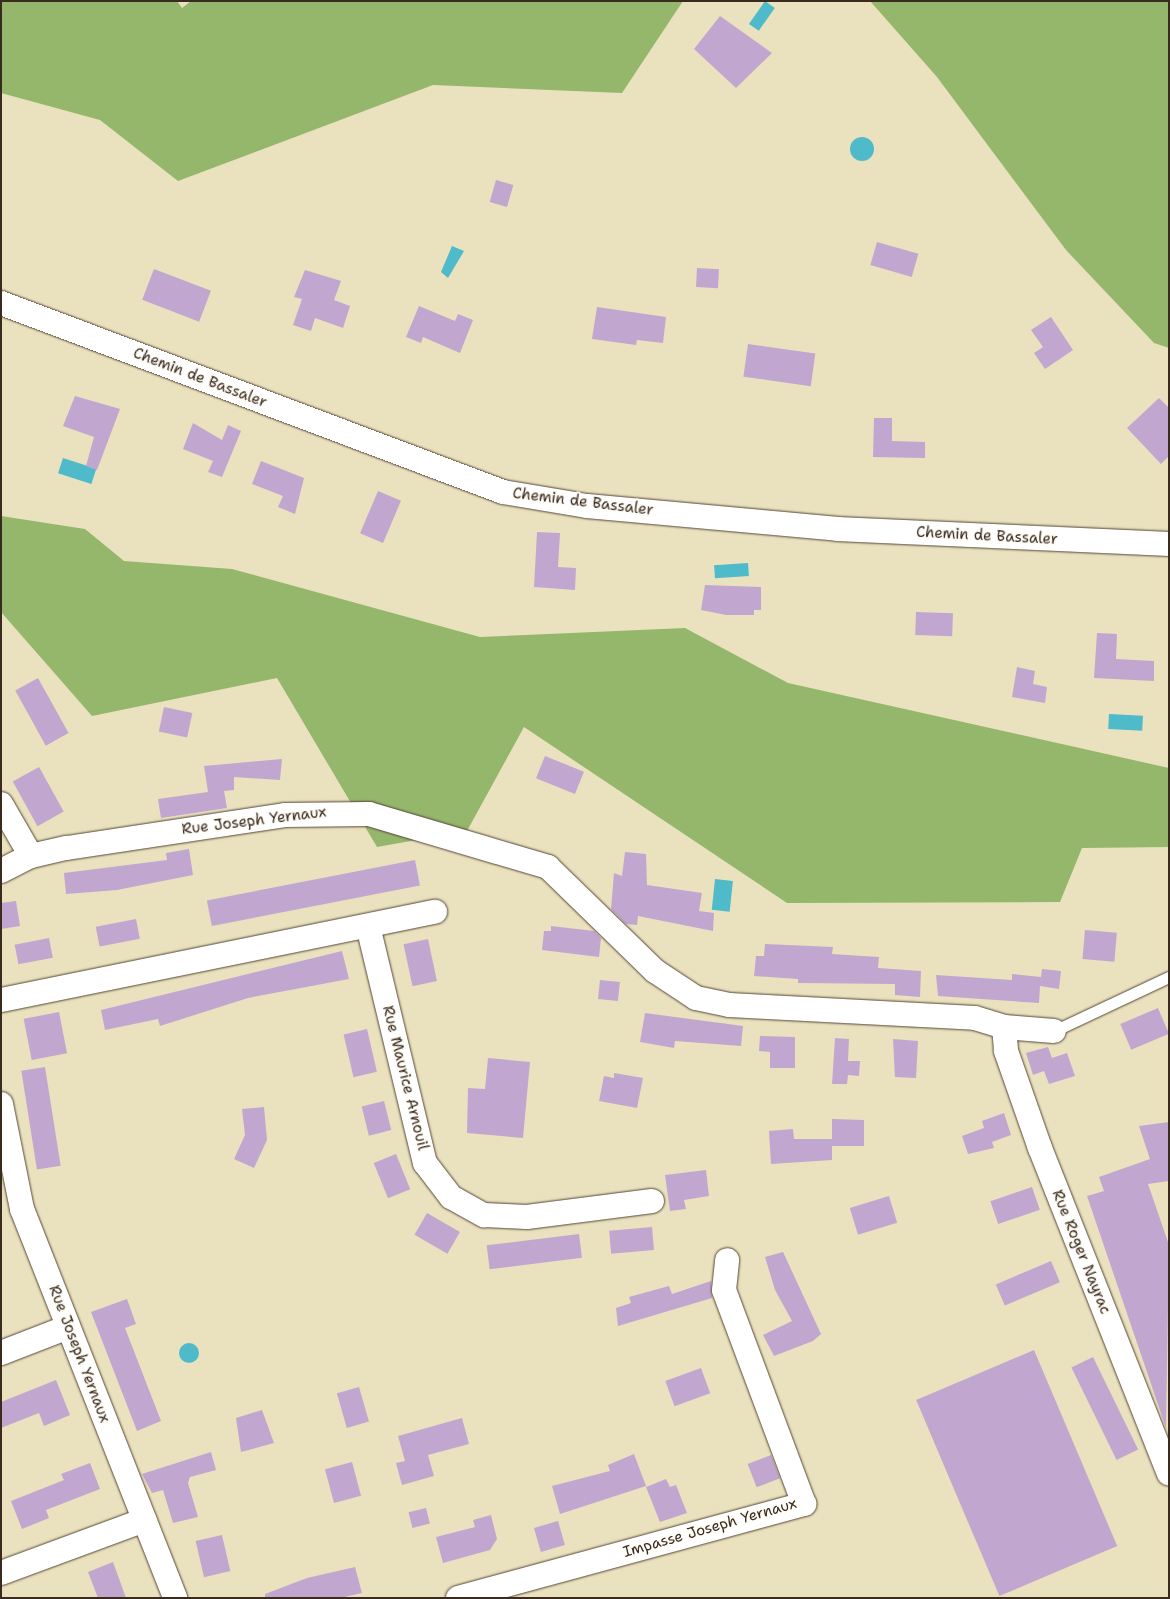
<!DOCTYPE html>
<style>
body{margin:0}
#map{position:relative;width:1170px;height:1599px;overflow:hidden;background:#eae1be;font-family:"Shantell Sans",sans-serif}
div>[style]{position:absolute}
.forest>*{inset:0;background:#94b76c}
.water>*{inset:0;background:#4fbbca;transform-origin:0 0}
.round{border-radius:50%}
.building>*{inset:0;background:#c1a7d0;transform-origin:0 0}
.roads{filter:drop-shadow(0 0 1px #554536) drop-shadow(0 0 1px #554536)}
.lane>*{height:11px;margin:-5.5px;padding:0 5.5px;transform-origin:5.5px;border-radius:5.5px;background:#fff}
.street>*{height:24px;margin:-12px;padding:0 12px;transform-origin:12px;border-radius:12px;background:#fff}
span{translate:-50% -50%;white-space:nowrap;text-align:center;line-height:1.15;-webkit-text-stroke:4px #fdfcf7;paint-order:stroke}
.street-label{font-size:15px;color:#3b2a1e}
.frame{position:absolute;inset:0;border:2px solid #3b2a1e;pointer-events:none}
</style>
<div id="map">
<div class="forest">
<i style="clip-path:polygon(1px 1px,177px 1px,182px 8px,191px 1px,683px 1px,622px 93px,433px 85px,178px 181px,100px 120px,1px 93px)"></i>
<i style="clip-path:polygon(870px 1px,1169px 1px,1169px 348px,1154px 343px,1066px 250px,937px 77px)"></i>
<i style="clip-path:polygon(1px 516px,85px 529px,124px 561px,232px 569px,480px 637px,685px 628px,788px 683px,1169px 768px,1169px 847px,1082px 848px,1060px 902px,787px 903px,524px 727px,467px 831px,377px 847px,277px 678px,92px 716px,1px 612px)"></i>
</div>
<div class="water">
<i style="left:765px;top:1px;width:12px;height:28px;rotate:35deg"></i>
<i class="round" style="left:850px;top:137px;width:24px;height:24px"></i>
<i style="clip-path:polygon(452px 246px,464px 251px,448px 278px,441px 272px)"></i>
<i style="left:63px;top:458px;width:35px;height:16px;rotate:18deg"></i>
<i style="left:748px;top:563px;width:13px;height:34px;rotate:86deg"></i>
<i style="left:1109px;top:714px;width:34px;height:15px;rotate:3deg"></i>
<i style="left:715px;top:879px;width:18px;height:31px;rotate:6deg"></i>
<i class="round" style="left:179px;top:1343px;width:20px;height:20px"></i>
</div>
<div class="building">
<i style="clip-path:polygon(720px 16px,772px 53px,736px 88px,694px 49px)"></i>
<i style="left:496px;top:180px;width:18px;height:23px;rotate:16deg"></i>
<i style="left:877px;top:242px;width:43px;height:24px;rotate:16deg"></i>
<i style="left:697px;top:268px;width:22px;height:19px;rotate:3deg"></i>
<i style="left:154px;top:269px;width:61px;height:33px;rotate:21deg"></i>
<i style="clip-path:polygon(305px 270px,341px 281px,334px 300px,350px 306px,343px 328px,315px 318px,311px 331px,293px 325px,302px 299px,294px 297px)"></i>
<i style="clip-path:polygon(419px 306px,455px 321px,458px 314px,473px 320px,460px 353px,423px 337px,421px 343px,406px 337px)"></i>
<i style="clip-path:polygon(597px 307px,666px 317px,663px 343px,637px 340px,636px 345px,592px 339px)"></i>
<i style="clip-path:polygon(1051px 317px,1073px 350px,1045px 369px,1034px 353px,1043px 347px,1031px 330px)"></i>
<i style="left:748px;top:344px;width:68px;height:33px;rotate:8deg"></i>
<i style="clip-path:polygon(75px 396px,120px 409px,97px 470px,86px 466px,94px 437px,63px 426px)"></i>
<i style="clip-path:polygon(1159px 398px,1169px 408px,1169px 456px,1161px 464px,1127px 428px)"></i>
<i style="clip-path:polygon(874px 418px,892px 418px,892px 441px,925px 442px,925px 458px,873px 457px)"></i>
<i style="clip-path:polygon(193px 423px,222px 440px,228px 425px,241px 431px,222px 477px,208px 472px,213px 461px,183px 449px)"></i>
<i style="clip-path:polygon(261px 461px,304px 478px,295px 514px,278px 507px,283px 496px,252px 484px)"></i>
<i style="left:378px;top:491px;width:25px;height:46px;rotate:23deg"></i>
<i style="clip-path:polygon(537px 532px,560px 533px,558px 567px,576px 568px,575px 590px,534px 587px)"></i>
<i style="clip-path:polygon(705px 585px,761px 587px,761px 610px,754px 610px,754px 615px,726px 615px,701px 610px)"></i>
<i style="left:916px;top:612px;width:37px;height:23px;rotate:2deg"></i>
<i style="clip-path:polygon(1097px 633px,1117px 634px,1116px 659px,1154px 661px,1154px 681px,1094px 678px)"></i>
<i style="clip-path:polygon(1017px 667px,1035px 671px,1033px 684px,1047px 687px,1045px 703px,1012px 697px)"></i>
<i style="left:38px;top:678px;width:63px;height:26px;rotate:61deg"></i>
<i style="left:164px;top:707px;width:29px;height:25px;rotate:12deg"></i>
<i style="left:545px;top:756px;width:42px;height:24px;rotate:22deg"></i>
<i style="clip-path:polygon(282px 759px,280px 780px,234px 777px,234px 790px,224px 791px,227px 808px,161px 818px,158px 799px,208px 792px,204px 766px)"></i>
<i style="left:39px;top:767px;width:51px;height:30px;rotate:61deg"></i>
<i style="clip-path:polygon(189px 849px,193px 875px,117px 890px,66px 894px,64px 873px,167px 860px,166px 853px)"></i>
<i style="clip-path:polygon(625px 852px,646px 854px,647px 885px,702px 893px,699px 911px,714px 913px,713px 931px,638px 916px,637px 925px,626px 924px,611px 909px,614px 873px,622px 876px)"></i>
<i style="left:415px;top:860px;width:26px;height:212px;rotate:79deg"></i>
<i style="clip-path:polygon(16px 901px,20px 926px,1px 929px,1px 903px)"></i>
<i style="left:136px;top:919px;width:20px;height:41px;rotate:79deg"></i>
<i style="clip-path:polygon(551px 926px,594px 931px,601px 938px,599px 957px,542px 950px,544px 931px,551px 931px)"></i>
<i style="left:1085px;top:930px;width:32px;height:29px;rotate:5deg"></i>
<i style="left:49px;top:938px;width:20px;height:35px;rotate:79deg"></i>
<i style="left:428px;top:939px;width:43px;height:25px;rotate:78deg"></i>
<i style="clip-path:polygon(765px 944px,833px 947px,832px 954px,879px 957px,878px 968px,921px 971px,920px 997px,895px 995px,895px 984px,798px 983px,798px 979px,754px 976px,756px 956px,764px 956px)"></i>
<i style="clip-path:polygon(342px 951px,349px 979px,248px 998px,160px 1026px,158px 1019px,105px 1030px,101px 1010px)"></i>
<i style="clip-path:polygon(1042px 969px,1061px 971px,1059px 989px,1040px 986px,1039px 1003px,938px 996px,936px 975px,1012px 980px,1012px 974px,1041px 977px)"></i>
<i style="left:600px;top:980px;width:20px;height:19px;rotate:6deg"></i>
<i style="left:1158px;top:1008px;width:28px;height:41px;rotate:67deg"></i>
<i style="left:59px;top:1012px;width:42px;height:36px;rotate:79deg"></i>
<i style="clip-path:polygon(645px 1013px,743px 1026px,741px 1046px,675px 1041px,674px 1048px,640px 1042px)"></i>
<i style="left:367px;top:1029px;width:44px;height:24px;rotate:77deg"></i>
<i style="clip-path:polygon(760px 1036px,795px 1037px,795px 1068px,770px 1068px,770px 1052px,759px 1051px)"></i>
<i style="clip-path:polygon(835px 1038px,849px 1039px,848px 1061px,860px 1061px,859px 1076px,848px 1075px,847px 1084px,832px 1084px)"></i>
<i style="clip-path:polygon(893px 1039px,918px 1041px,916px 1078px,895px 1077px)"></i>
<i style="clip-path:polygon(1048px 1047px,1052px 1058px,1067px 1053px,1075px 1076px,1049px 1084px,1044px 1071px,1033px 1075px,1026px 1053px)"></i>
<i style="clip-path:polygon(488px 1058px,530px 1062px,523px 1138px,467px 1133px,468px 1088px,485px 1089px)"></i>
<i style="left:45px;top:1067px;width:100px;height:24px;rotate:81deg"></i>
<i style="clip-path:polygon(614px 1073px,643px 1078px,637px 1108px,599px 1101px,604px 1076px,614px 1078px)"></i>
<i style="left:384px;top:1101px;width:30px;height:23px;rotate:76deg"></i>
<i style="clip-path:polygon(264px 1107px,267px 1140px,254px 1168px,234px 1159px,245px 1135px,242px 1109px)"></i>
<i style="clip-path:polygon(1004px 1113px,1011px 1135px,992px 1142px,994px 1148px,968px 1154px,962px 1136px,984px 1128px,982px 1121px)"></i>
<i style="clip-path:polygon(832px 1119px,864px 1120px,864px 1146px,832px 1146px,832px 1160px,771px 1164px,769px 1131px,793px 1129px,794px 1139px,832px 1139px)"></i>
<i style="clip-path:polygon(1169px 1122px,1169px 1181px,1148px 1184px,1169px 1245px,1166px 1428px,1087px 1196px,1104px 1191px,1099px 1177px,1150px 1159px,1139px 1126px)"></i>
<i style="left:396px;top:1154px;width:38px;height:24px;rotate:68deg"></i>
<i style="clip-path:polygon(706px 1170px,709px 1196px,684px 1200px,686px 1209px,670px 1211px,665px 1175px)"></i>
<i style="left:1032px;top:1187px;width:24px;height:44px;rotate:71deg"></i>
<i style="left:889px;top:1196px;width:28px;height:41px;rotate:73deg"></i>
<i style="left:427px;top:1213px;width:38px;height:25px;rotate:30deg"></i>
<i style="left:652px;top:1227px;width:23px;height:43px;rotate:85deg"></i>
<i style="left:579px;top:1234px;width:24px;height:93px;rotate:83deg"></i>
<i style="clip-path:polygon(783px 1252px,821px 1334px,813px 1341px,774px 1356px,763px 1335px,792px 1321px,775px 1290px,765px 1257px)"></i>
<i style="left:1051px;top:1261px;width:23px;height:60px;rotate:67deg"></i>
<i style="clip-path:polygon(711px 1281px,712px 1298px,618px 1326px,616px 1308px,631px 1303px,629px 1297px,669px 1286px,672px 1294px)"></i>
<i style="clip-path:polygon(127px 1299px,136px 1324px,125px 1328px,161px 1421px,137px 1431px,91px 1312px)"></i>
<i style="left:1034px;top:1350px;width:213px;height:128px;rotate:67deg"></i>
<i style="left:1093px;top:1357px;width:103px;height:24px;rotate:64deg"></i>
<i style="left:701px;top:1368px;width:27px;height:38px;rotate:70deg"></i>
<i style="clip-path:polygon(56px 1380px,70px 1415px,44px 1426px,39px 1413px,1px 1428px,1px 1402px)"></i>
<i style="left:359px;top:1387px;width:36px;height:23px;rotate:74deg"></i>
<i style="clip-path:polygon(262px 1410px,274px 1443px,241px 1452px,236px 1418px)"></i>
<i style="clip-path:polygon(462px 1418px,469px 1444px,428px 1455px,434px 1476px,402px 1485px,396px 1463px,405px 1461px,398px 1436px)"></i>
<i style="clip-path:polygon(211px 1452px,216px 1470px,190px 1477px,188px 1483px,198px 1517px,173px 1523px,163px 1490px,152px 1493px,142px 1474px)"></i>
<i style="clip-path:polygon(634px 1454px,646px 1486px,560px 1514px,552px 1486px,610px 1471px,608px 1465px)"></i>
<i style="left:771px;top:1455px;width:25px;height:25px;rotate:69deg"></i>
<i style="left:352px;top:1462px;width:35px;height:28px;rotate:75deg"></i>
<i style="clip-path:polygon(90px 1463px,100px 1489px,46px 1510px,49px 1518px,22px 1529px,11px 1501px,64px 1480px,61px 1474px)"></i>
<i style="clip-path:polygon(666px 1479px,670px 1487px,676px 1485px,687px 1513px,660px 1522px,646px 1487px)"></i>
<i style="left:426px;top:1508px;width:16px;height:18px;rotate:76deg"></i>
<i style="clip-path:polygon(491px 1515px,497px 1539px,490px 1550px,443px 1563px,436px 1537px,475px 1527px,473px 1520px)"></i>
<i style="left:558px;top:1521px;width:25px;height:25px;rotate:74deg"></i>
<i style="left:222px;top:1535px;width:37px;height:27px;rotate:77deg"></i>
<i style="clip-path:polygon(113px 1562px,126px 1598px,98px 1598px,88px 1572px)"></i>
<i style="clip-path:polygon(355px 1567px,362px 1593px,340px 1598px,265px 1598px,265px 1594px,307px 1578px)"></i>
</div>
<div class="roads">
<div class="lane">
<i style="left:1054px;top:1031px;width:127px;rotate:-25.2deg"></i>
</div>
<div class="street">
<i style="left:1px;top:303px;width:536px;rotate:20.63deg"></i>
<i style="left:503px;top:492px;width:85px;rotate:9.5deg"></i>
<i style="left:587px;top:506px;width:252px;rotate:5.2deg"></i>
<i style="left:838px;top:529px;width:331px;rotate:2.6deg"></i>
<i style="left:1px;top:804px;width:60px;rotate:60deg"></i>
<i style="left:1px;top:871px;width:34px;rotate:-27deg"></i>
<i style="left:31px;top:856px;width:37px;rotate:-13deg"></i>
<i style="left:67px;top:848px;width:220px;rotate:-8.6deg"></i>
<i style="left:285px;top:815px;width:84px;rotate:-0.7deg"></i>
<i style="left:369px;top:814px;width:187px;rotate:16.5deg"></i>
<i style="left:548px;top:867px;width:149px;rotate:44.2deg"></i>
<i style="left:655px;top:971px;width:49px;rotate:33.4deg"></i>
<i style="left:696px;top:998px;width:34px;rotate:12deg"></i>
<i style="left:729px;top:1005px;width:246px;rotate:3deg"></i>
<i style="left:975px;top:1018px;width:30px;rotate:17deg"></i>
<i style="left:1004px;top:1027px;width:50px;rotate:4.6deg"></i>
<i style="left:368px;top:926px;width:244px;rotate:76.5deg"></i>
<i style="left:425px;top:1163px;width:43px;rotate:52.6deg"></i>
<i style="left:451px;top:1197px;width:38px;rotate:29deg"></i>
<i style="left:484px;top:1215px;width:43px;rotate:2.7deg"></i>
<i style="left:527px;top:1217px;width:126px;rotate:-7.3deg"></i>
<i style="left:1px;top:1000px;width:443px;rotate:-11.5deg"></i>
<i style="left:1004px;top:1027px;width:24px;rotate:85deg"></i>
<i style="left:1006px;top:1051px;width:103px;rotate:70.7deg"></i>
<i style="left:1040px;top:1148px;width:350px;rotate:68.4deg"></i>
<i style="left:1px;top:1104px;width:107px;rotate:78.7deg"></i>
<i style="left:22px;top:1209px;width:418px;rotate:68.5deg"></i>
<i style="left:1px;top:1353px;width:72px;rotate:-21.2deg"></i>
<i style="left:1px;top:1573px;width:153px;rotate:-20.3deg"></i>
<i style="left:458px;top:1598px;width:359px;rotate:-15.2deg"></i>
<i style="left:804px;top:1504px;width:228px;rotate:-110.5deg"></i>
<i style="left:724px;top:1290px;width:30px;rotate:-84deg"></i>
</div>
</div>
<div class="street-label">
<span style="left:200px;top:378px;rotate:21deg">Chemin de Bassaler</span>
<span style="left:583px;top:502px;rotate:7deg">Chemin de Bassaler</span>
<span style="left:987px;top:536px;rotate:3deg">Chemin de Bassaler</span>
<span style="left:254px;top:821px;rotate:-7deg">Rue Joseph Yernaux</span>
<span style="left:405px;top:1078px;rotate:76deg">Rue Maurice Arnouil</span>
<span style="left:1081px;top:1252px;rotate:68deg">Rue Roger Nayrac</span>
<span style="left:79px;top:1354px;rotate:69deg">Rue Joseph Yernaux</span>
<span style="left:710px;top:1528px;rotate:-16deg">Impasse Joseph Yernaux</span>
</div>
<div class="frame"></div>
</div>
